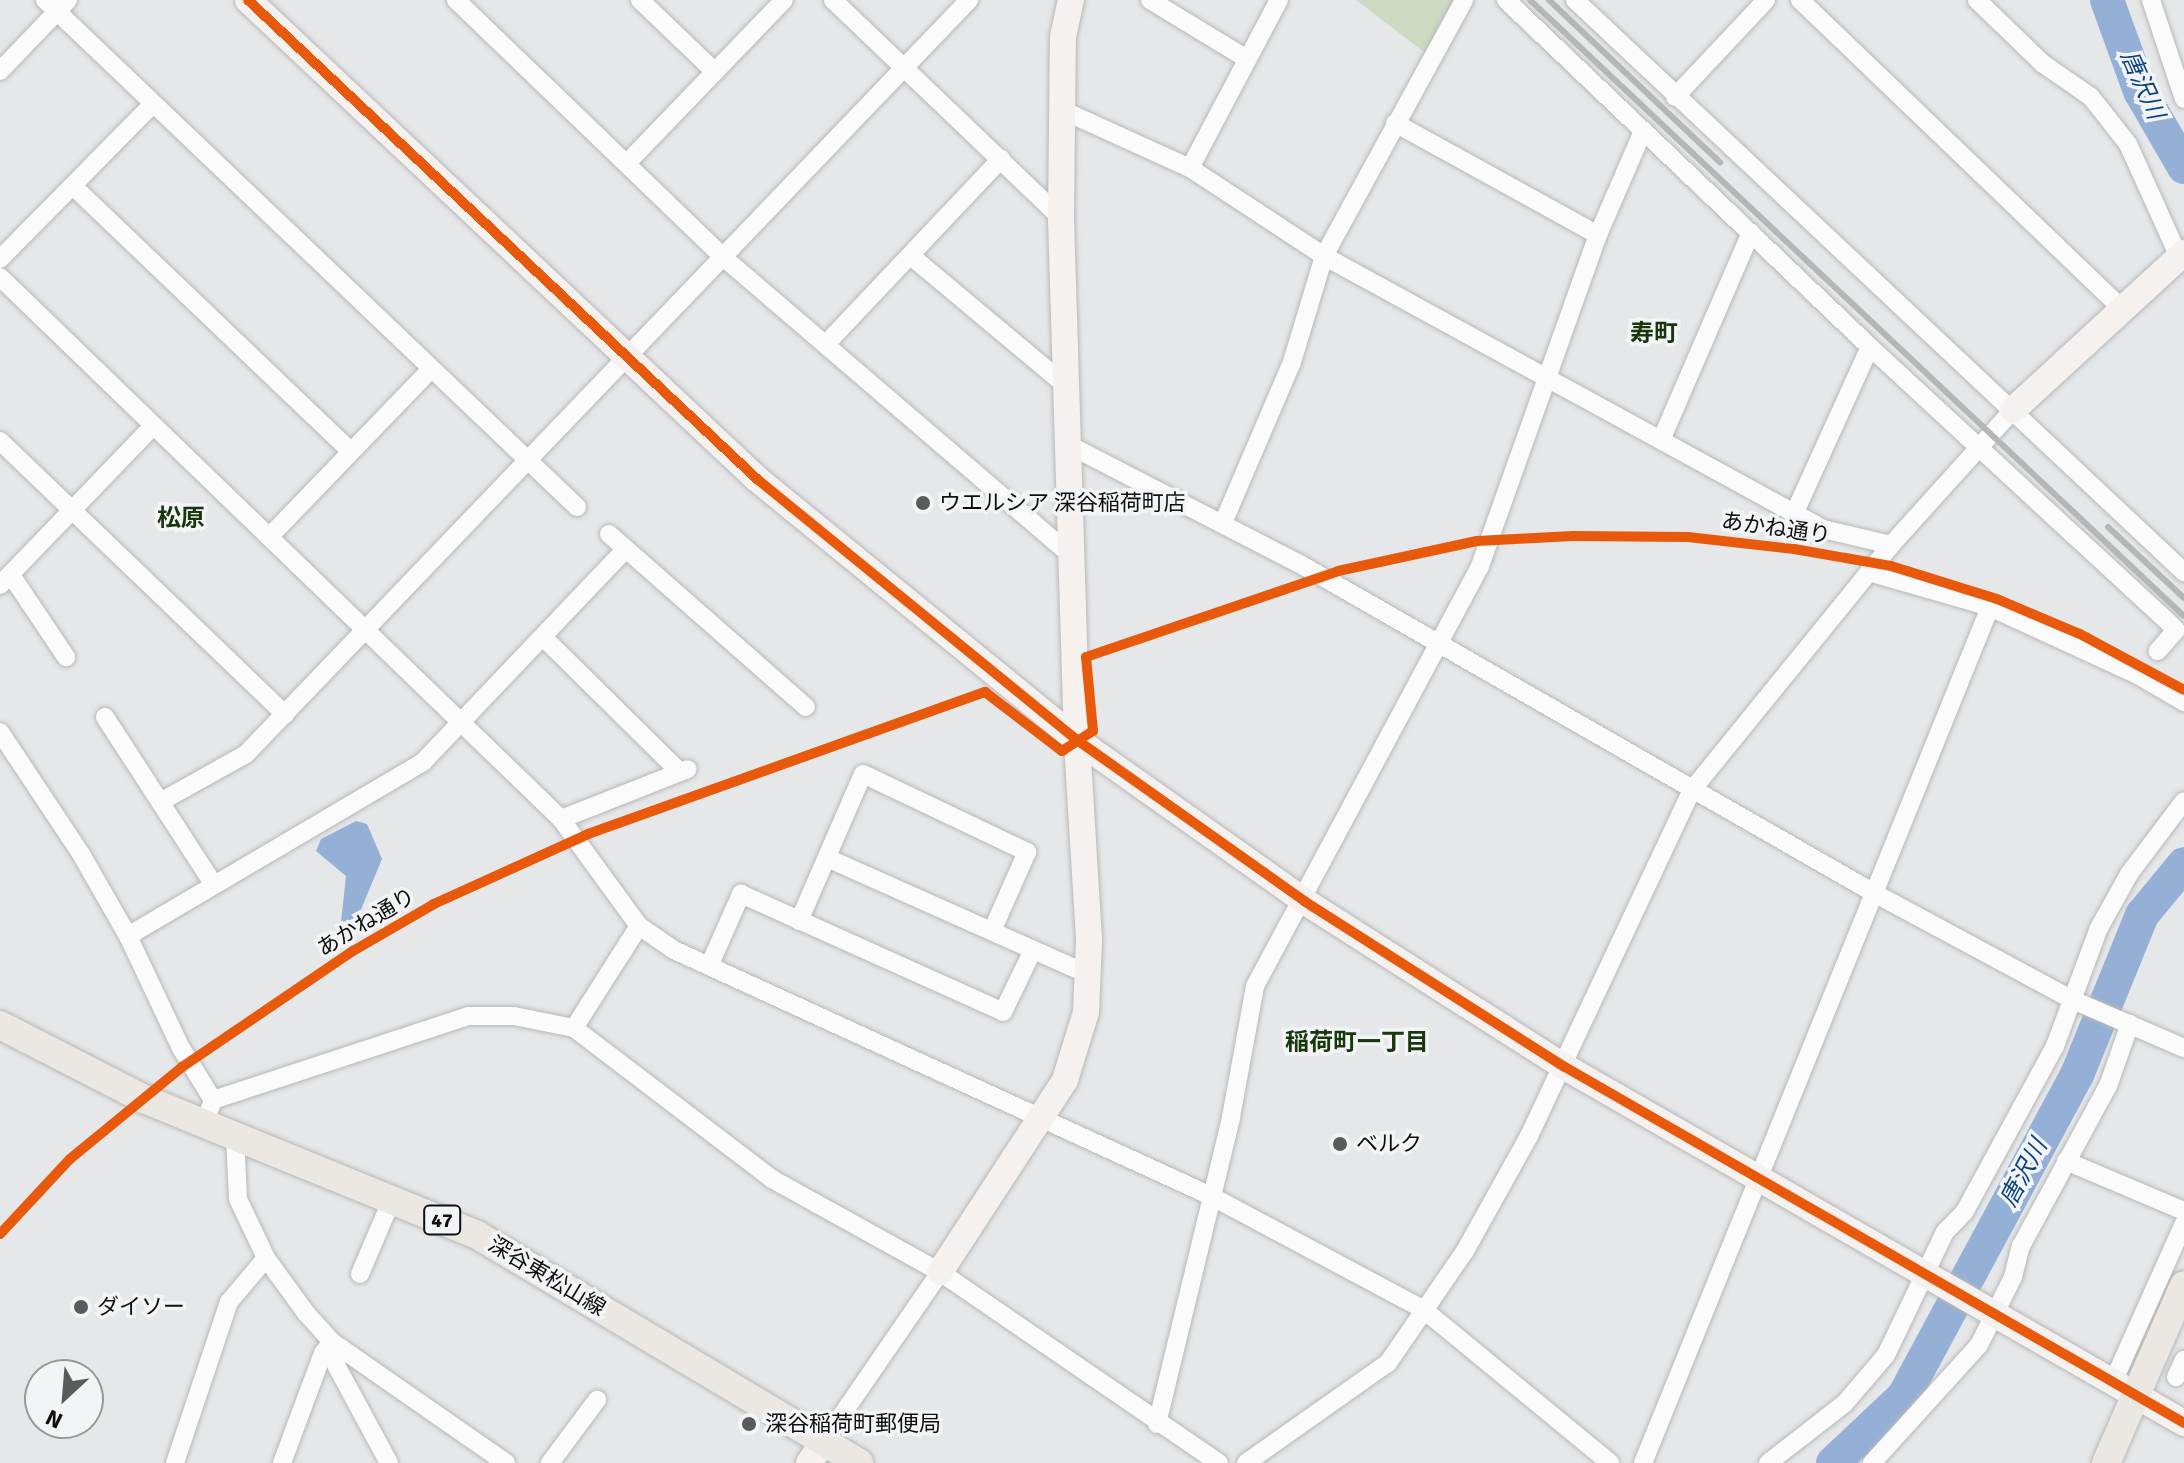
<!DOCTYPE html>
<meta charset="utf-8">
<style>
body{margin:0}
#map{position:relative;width:2184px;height:1463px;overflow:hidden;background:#e6e7e9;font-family:Signika,"Noto Sans JP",sans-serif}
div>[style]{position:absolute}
.green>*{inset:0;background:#cedbc2}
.water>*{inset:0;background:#94b0d6}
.river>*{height:34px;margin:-17px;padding:0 17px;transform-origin:17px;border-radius:17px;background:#94b0d6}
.roads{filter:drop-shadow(0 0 2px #b7b8b9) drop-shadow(0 0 2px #b7b8b9)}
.street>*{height:18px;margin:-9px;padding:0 9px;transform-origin:9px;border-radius:9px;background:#fbfbfc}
.secondary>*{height:26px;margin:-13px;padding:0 13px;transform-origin:13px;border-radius:13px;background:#f4f1ef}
.primary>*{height:28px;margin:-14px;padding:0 14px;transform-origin:14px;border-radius:14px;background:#ebe7e2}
.rail>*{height:6px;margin:-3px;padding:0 3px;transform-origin:3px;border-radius:3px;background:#b5b6b6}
.cycleway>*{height:10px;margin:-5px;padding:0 5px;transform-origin:5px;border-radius:5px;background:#e8590c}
.dots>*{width:22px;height:22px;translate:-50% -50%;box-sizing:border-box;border:4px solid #f2f4f7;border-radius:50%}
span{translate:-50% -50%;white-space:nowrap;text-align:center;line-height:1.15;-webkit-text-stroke:7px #f2f4f7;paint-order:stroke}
.shield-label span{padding:2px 6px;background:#f2f4f7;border:2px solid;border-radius:6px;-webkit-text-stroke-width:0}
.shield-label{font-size:20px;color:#0e0f10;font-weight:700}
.poi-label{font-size:22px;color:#0e0f10}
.left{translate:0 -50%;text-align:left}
.street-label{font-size:22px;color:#0e0f10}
.water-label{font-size:24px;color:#084281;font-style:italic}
.neighbourhood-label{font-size:24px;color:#18370a;font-weight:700}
.north{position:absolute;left:24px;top:1359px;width:80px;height:80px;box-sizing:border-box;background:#f2f4f7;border:2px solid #97989b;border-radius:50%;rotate:206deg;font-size:22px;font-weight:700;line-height:32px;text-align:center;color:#0e0f10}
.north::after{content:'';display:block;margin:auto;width:28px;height:36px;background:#5a5b5c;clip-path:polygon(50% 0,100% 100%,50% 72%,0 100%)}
</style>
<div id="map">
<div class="green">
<i style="clip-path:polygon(1356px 0,1458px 0,1428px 55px)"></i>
</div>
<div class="water">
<i style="clip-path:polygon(356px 821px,367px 824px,382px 859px,357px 919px,341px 922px,346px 876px,316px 851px,321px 839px)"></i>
</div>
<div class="river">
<i style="left:2107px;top:0;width:97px;rotate:70.1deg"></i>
<i style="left:2140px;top:91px;width:88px;rotate:59.9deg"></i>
<i style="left:1833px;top:1463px;width:98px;rotate:-43.3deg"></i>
<i style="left:1904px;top:1396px;width:365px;rotate:-61.7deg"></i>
<i style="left:2077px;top:1075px;width:173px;rotate:-67.9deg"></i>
<i style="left:2142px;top:915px;width:66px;rotate:-50.5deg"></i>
</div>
<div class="roads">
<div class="street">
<i style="left:45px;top:0;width:735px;rotate:43.62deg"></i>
<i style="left:456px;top:0;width:371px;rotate:43.9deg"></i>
<i style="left:723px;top:257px;width:460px;rotate:40.6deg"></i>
<i style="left:640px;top:0;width:104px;rotate:43.8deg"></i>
<i style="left:833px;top:0;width:315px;rotate:43.7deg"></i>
<i style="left:1150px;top:0;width:114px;rotate:31.3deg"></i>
<i style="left:1506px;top:0;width:503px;rotate:43.63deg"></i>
<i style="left:1870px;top:347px;width:408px;rotate:42.7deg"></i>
<i style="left:2170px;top:624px;width:8px;rotate:45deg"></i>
<i style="left:2176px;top:630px;width:28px;rotate:131deg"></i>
<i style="left:1575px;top:0;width:836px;rotate:43.21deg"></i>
<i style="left:1800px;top:0;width:445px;rotate:43.8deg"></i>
<i style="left:1977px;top:0;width:91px;rotate:44.1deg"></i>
<i style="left:2042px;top:63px;width:60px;rotate:34.8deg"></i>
<i style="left:2091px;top:97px;width:60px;rotate:51.8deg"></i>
<i style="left:2128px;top:144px;width:124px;rotate:65.7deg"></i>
<i style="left:2151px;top:0;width:104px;rotate:71.6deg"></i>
<i style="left:0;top:71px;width:98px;rotate:-46.2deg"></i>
<i style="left:1675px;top:97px;width:133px;rotate:-46.8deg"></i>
<i style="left:1062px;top:110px;width:141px;rotate:24.4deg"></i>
<i style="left:1190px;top:168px;width:160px;rotate:33.3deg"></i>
<i style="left:1324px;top:256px;width:569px;rotate:28.68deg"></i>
<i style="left:1823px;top:529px;width:70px;rotate:13.2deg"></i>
<i style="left:1395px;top:123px;width:232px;rotate:28.9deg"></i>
<i style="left:627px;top:163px;width:226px;rotate:-46.1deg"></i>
<i style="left:1190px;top:168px;width:190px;rotate:-62.1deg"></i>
<i style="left:74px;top:187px;width:383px;rotate:43.7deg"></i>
<i style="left:911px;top:256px;width:207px;rotate:39.9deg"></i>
<i style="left:0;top:259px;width:218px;rotate:-45.4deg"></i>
<i style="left:0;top:277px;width:780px;rotate:44.01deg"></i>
<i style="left:561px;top:819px;width:132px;rotate:53.9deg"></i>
<i style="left:639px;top:926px;width:42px;rotate:34.4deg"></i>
<i style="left:674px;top:950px;width:588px;rotate:24.61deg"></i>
<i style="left:1209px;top:1195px;width:244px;rotate:28.1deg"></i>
<i style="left:1424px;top:1310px;width:241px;rotate:39.4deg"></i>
<i style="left:826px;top:344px;width:255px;rotate:-46.6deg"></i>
<i style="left:1662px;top:438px;width:224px;rotate:-66.6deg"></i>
<i style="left:0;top:441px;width:395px;rotate:43.8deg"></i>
<i style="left:1069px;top:445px;width:260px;rotate:27.3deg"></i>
<i style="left:1300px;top:564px;width:662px;rotate:29.82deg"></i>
<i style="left:1874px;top:893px;width:226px;rotate:28.3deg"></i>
<i style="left:2073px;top:1000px;width:121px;rotate:23.4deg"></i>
<i style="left:1795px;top:512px;width:181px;rotate:-65.6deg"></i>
<i style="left:1223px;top:523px;width:175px;rotate:-66.8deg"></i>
<i style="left:1292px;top:362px;width:111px;rotate:-73.2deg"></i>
<i style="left:1324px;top:256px;width:292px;rotate:-61.3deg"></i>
<i style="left:609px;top:534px;width:262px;rotate:41.3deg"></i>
<i style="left:269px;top:537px;width:232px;rotate:-46deg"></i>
<i style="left:1869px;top:572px;width:126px;rotate:16.1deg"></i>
<i style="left:1990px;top:607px;width:161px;rotate:24.7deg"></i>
<i style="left:2136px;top:674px;width:56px;rotate:30.3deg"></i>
<i style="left:11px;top:575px;width:99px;rotate:56.1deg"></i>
<i style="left:0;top:585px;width:221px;rotate:-46.1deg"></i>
<i style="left:543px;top:637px;width:192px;rotate:44.6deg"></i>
<i style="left:105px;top:717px;width:198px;rotate:57deg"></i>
<i style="left:0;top:732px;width:146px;rotate:56.4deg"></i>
<i style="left:81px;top:854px;width:95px;rotate:60.2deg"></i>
<i style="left:128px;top:936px;width:124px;rotate:64.7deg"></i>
<i style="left:181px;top:1048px;width:61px;rotate:58.4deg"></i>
<i style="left:213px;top:1100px;width:12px;rotate:110deg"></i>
<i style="left:162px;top:801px;width:96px;rotate:-29.2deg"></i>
<i style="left:246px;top:754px;width:1045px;rotate:-46.2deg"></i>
<i style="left:561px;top:819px;width:136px;rotate:-21.5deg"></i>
<i style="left:827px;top:858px;width:286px;rotate:24deg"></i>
<i style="left:799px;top:921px;width:160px;rotate:-66.5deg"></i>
<i style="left:863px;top:774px;width:182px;rotate:25.4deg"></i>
<i style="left:1027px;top:852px;width:86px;rotate:113.9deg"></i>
<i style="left:128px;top:936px;width:342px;rotate:-30.5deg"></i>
<i style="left:423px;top:762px;width:294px;rotate:-46.4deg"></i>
<i style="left:710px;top:964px;width:77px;rotate:-66.1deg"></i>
<i style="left:741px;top:894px;width:287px;rotate:24.2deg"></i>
<i style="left:1003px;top:1012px;width:69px;rotate:-64.2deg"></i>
<i style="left:574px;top:1028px;width:121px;rotate:-57.5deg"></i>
<i style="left:213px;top:1100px;width:268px;rotate:-18.2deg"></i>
<i style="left:468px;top:1016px;width:46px"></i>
<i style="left:514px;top:1016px;width:61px;rotate:11.3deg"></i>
<i style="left:574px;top:1028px;width:249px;rotate:37.3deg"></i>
<i style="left:772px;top:1179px;width:192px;rotate:29deg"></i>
<i style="left:940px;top:1272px;width:338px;rotate:34.4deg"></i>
<i style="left:235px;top:1137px;width:62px;rotate:87.2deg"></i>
<i style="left:238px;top:1199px;width:65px;rotate:64.6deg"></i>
<i style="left:266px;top:1258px;width:68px;rotate:54deg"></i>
<i style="left:306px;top:1313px;width:39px;rotate:48deg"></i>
<i style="left:332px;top:1342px;width:212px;rotate:34.8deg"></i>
<i style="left:2066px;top:1161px;width:128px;rotate:23deg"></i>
<i style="left:360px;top:1274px;width:82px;rotate:-66.9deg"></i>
<i style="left:332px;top:1342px;width:23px;rotate:80deg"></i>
<i style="left:336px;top:1365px;width:111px;rotate:61.6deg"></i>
<i style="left:2176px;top:1377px;width:19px;rotate:-65deg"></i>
<i style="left:2113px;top:1382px;width:174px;rotate:-65.9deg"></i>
<i style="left:1157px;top:1424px;width:316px;rotate:-76.4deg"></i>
<i style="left:1231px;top:1117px;width:133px;rotate:-79.6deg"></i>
<i style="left:1255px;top:986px;width:476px;rotate:-61.8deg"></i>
<i style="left:1480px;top:566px;width:351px;rotate:-70.4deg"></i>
<i style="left:1598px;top:235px;width:113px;rotate:-66.6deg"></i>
<i style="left:824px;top:1441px;width:205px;rotate:-55.5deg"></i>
<i style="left:175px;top:1463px;width:170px;rotate:-71.5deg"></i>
<i style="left:229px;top:1302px;width:57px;rotate:-49.9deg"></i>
<i style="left:282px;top:1463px;width:117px;rotate:-69.6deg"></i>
<i style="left:323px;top:1353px;width:14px;rotate:-51deg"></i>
<i style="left:550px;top:1463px;width:79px;rotate:-53.3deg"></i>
<i style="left:1246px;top:1463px;width:174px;rotate:-35.2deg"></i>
<i style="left:1388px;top:1363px;width:136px;rotate:-55.5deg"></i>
<i style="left:1465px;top:1251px;width:132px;rotate:-60.9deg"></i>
<i style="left:1529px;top:1136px;width:382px;rotate:-64.8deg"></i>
<i style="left:1692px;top:790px;width:316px;rotate:-50.9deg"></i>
<i style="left:1891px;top:545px;width:182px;rotate:-47.9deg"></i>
<i style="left:1643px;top:1463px;width:924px;rotate:-67.93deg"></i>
<i style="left:1768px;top:1463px;width:98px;rotate:-37.9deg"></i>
<i style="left:1845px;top:1403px;width:63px;rotate:-49.5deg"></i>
<i style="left:1886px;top:1355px;width:136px;rotate:-64.4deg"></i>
<i style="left:1945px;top:1232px;width:29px;rotate:-46deg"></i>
<i style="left:1965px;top:1211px;width:188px;rotate:-61.4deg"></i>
<i style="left:2055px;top:1046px;width:126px;rotate:-69.6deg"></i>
<i style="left:2099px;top:928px;width:62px;rotate:-60.9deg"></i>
<i style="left:2129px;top:874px;width:91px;rotate:-53deg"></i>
<i style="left:1872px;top:1463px;width:159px;rotate:-47.8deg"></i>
<i style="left:1979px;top:1345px;width:76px;rotate:-63.4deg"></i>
<i style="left:2013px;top:1277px;width:32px;rotate:-76deg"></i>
<i style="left:2021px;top:1246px;width:182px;rotate:-61.5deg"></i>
<i style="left:2108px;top:1086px;width:66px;rotate:-70.5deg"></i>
</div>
<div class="secondary">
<i style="left:248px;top:0;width:699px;rotate:43.26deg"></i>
<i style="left:757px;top:479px;width:413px;rotate:39.2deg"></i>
<i style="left:1077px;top:740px;width:278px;rotate:35.3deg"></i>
<i style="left:1304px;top:901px;width:309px;rotate:32.5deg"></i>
<i style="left:1565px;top:1067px;width:714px;rotate:29.9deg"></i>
<i style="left:2013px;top:410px;width:232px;rotate:-42.6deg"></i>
<i style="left:940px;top:1272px;width:229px;rotate:-56.9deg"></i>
<i style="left:1065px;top:1080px;width:71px;rotate:-72.8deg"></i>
<i style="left:1086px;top:1012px;width:73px;rotate:-87.6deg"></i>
<i style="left:1089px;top:939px;width:199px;rotate:-93.5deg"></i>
<i style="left:1077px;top:740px;width:522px;rotate:-91.76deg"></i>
<i style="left:1061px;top:218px;width:181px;rotate:-89.4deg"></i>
<i style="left:1063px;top:37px;width:38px;rotate:-78deg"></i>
<i style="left:809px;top:1463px;width:27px;rotate:-56deg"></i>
</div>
<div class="primary">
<i style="left:0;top:1025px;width:162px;rotate:27.2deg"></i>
<i style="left:144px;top:1099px;width:360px;rotate:22.2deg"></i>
<i style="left:477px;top:1235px;width:445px;rotate:30.8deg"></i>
<i style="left:2106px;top:1463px;width:194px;rotate:-66.3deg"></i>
</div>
</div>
<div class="rail">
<i style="left:1530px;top:0;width:898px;rotate:43.29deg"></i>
<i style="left:1549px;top:0;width:236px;rotate:43.5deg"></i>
<i style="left:2108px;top:527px;width:104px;rotate:43.1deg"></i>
</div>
<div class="cycleway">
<i style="left:248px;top:0;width:699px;rotate:43.26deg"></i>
<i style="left:757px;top:479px;width:413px;rotate:39.2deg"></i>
<i style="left:1077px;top:740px;width:278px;rotate:35.3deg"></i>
<i style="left:1304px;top:901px;width:309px;rotate:32.5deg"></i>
<i style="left:1565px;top:1067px;width:714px;rotate:29.9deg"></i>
<i style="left:0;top:1234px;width:103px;rotate:-47deg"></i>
<i style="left:70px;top:1159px;width:145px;rotate:-39.4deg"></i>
<i style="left:182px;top:1067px;width:207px;rotate:-34.2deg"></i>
<i style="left:353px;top:951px;width:94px;rotate:-30.1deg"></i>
<i style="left:434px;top:904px;width:169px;rotate:-24.4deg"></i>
<i style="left:588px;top:834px;width:422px;rotate:-19.7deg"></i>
<i style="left:985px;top:692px;width:97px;rotate:37.5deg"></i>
<i style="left:1062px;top:751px;width:37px;rotate:-33deg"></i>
<i style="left:1093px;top:731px;width:74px;rotate:-95.4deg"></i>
<i style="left:1086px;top:657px;width:266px;rotate:-18.8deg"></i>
<i style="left:1338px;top:571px;width:142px;rotate:-12.2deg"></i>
<i style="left:1477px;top:541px;width:96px;rotate:-3deg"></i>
<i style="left:1573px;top:536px;width:115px;rotate:0.5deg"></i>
<i style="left:1688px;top:537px;width:107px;rotate:6.5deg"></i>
<i style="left:1794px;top:549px;width:98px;rotate:9.9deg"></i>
<i style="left:1891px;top:566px;width:111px;rotate:17.3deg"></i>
<i style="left:1997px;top:599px;width:90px;rotate:22.9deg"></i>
<i style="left:2080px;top:634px;width:118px;rotate:28.3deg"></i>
</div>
<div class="dots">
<i style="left:923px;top:503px;background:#5a5b5c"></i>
<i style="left:1340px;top:1144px;background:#5a5b5c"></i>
<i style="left:81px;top:1307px;background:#5a5b5c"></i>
<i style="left:749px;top:1424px;background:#5a5b5c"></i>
</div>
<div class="shield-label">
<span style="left:442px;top:1220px">47</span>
</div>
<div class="poi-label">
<span class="left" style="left:939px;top:503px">ウエルシア 深谷稲荷町店</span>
<span class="left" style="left:1356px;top:1144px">ベルク</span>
<span class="left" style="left:97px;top:1307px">ダイソー</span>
<span class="left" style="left:765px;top:1424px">深谷稲荷町郵便局</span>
</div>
<div class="street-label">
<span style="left:1776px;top:528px;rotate:8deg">あかね通り</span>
<span style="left:366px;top:922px;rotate:-31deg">あかね通り</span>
<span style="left:547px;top:1276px;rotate:31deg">深谷東松山線</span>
</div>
<div class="water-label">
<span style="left:2142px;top:85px;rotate:66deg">唐沢川</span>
<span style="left:2024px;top:1173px;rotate:-62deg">唐沢川</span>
</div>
<div class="neighbourhood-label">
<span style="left:1654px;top:334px">寿町</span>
<span style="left:181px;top:519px">松原</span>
<span style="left:1357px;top:1043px">稲荷町一丁目</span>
</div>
<div class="north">N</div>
</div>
